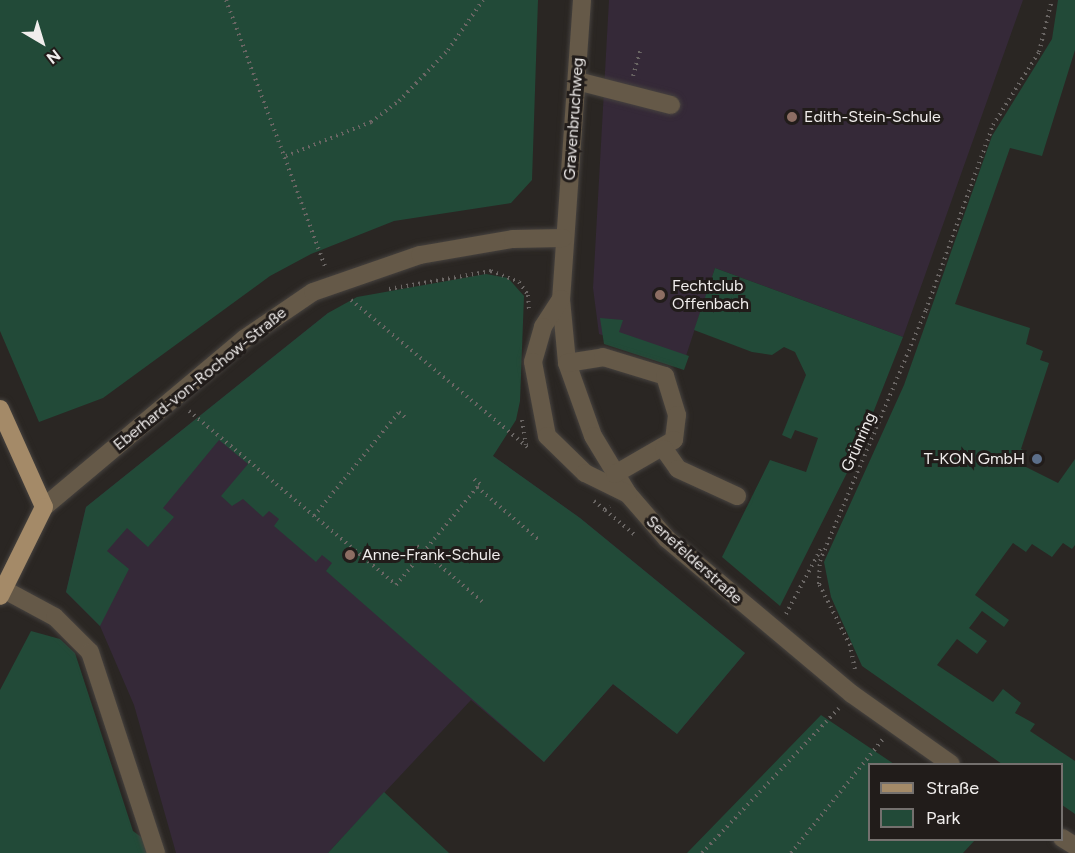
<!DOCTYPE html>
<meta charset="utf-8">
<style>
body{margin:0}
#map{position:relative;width:1075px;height:853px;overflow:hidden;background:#2a2623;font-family:Figtree,sans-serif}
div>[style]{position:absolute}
.education>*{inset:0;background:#352938}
.green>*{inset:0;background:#224a38}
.path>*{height:4px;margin-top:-2px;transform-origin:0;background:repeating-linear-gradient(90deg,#6a6664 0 1.5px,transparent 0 6px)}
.roads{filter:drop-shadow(0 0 2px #46423f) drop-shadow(0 0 2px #46423f)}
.minor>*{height:18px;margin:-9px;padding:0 9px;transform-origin:9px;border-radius:9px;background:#655948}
.major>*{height:18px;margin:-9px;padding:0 9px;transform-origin:9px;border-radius:9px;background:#a48a68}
.dots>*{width:16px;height:16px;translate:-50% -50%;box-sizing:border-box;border:3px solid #211c1a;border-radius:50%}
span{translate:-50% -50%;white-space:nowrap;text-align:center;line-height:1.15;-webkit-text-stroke:6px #211c1a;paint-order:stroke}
.poi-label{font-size:16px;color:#f0edec}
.left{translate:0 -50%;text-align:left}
.right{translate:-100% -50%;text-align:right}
.street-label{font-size:16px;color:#f0edec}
.legend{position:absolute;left:868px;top:763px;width:195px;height:78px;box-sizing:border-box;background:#211c1a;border:2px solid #74706e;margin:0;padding:8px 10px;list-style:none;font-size:18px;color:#f0edec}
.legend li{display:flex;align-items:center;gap:12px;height:30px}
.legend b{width:30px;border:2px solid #74706e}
.north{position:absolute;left:12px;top:12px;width:60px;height:60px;-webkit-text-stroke:4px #211c1a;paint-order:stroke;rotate:142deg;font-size:16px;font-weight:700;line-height:24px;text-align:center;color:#f0edec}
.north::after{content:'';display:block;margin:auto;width:21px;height:27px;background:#f0edec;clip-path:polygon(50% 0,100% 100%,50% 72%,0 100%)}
</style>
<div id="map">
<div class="education">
<i style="clip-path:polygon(609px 0,1023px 0,903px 337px,715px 268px,684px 362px,599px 334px,593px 288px)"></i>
<i style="clip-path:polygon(328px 313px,493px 456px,580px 518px,745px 653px,677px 734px,613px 684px,544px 762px,471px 700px,328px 853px,176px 853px,134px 705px,100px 626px,66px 592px,86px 507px)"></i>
</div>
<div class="green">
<i style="clip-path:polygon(0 0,538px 0,532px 180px,511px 203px,394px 221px,311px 254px,270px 276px,103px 398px,39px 422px,0 331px)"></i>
<i style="clip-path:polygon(1058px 0,1075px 0,1075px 50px,1042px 156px,1010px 148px,955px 304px,1030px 328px,1026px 344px,1043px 351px,1040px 360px,1049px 363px,1021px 449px,1027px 452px,1022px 465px,1058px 483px,1075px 459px,1075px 545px,1072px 549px,1063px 543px,1052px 557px,1032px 544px,1026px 552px,1013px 543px,975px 595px,1009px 620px,1004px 627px,982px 611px,969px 628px,987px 641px,977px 654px,957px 639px,937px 665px,993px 702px,1003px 689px,1021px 703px,1015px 713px,1035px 724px,1030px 731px,1075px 761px,1075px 814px,1062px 805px,1062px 764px,1002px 764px,862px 666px,831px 597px,824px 562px,904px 385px,992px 136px,1052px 39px)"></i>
<i style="clip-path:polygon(715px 268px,903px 337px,858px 451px,780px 606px,722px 557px,770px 460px,806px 472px,818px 438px,795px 430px,791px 439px,782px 435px,806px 375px,795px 352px,784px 347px,772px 355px,752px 352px,694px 330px)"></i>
<i style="clip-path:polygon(486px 274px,508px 278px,524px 296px,520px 401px,516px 420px,493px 456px,580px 518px,745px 653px,677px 734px,613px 684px,544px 762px,326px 571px,332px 563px,322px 555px,316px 562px,274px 526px,279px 519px,269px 511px,263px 517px,243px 499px,232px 506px,221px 496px,248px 464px,219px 440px,163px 508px,174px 517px,148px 547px,127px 528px,107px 551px,129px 569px,100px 626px,66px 592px,86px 507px,328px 313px,357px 297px)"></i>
<i style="clip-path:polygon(600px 318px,623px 320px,619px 332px,689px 356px,684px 370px,604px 344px)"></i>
<i style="clip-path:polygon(31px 631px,60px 639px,75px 653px,133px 831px,163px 853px,0 853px,0 690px)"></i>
<i style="clip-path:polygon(821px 715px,894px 764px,870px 764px,870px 840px,975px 840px,963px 853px,687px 853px)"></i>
<i style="clip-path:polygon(384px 792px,449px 853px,328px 853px)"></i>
</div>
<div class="path">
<i style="left:226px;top:0;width:284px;rotate:69.6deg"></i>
<i style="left:633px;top:76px;width:26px;rotate:-74deg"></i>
<i style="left:286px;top:156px;width:92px;rotate:-21.8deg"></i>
<i style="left:371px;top:122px;width:35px;rotate:-37deg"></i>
<i style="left:399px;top:101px;width:71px;rotate:-46.1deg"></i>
<i style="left:448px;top:50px;width:61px;rotate:-55deg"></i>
<i style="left:389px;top:289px;width:104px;rotate:-10deg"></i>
<i style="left:491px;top:271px;width:30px;rotate:21deg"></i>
<i style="left:519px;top:282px;width:16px;rotate:55deg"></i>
<i style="left:528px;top:295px;width:16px;rotate:86deg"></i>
<i style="left:351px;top:300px;width:233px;rotate:39.8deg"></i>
<i style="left:189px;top:411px;width:270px;rotate:40deg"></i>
<i style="left:396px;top:585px;width:131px;rotate:-50.3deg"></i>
<i style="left:480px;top:484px;width:8px;rotate:-140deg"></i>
<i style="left:522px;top:420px;width:25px;rotate:81deg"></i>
<i style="left:477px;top:487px;width:83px;rotate:40.6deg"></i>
<i style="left:594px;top:501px;width:14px;rotate:39deg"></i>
<i style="left:605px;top:510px;width:6px;rotate:-31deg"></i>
<i style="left:605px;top:510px;width:39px;rotate:40deg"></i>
<i style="left:314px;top:516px;width:134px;rotate:-50.7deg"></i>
<i style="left:399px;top:412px;width:9px;rotate:41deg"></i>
<i style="left:417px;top:546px;width:89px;rotate:40.5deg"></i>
<i style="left:786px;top:614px;width:76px;rotate:-61.8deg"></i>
<i style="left:855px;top:669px;width:25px;rotate:-102deg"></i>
<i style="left:850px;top:645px;width:68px;rotate:-116.9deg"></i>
<i style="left:819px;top:584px;width:23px;rotate:-88deg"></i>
<i style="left:820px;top:561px;width:272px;rotate:-67.1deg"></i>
<i style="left:926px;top:310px;width:197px;rotate:-70.1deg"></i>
<i style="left:993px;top:125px;width:86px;rotate:-57.8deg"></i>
<i style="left:1039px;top:52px;width:54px;rotate:-76deg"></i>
<i style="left:702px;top:853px;width:199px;rotate:-46.6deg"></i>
<i style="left:791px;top:853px;width:146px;rotate:-51.1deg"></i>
</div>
<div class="roads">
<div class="minor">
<i style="left:582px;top:0;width:300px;rotate:94deg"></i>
<i style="left:561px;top:299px;width:64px;rotate:84.6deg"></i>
<i style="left:567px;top:363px;width:77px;rotate:70.4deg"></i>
<i style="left:593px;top:436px;width:68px;rotate:58.9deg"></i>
<i style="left:628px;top:494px;width:60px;rotate:49.1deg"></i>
<i style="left:667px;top:539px;width:241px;rotate:40deg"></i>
<i style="left:852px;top:694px;width:121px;rotate:35.3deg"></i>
<i style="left:577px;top:81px;width:97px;rotate:14.3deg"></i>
<i style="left:561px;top:299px;width:33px;rotate:123deg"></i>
<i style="left:543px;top:327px;width:36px;rotate:106deg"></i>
<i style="left:533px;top:362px;width:75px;rotate:79.3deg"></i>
<i style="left:547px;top:436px;width:53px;rotate:44.2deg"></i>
<i style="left:585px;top:473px;width:48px;rotate:26deg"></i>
<i style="left:567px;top:363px;width:36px;rotate:-9deg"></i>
<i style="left:603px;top:357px;width:65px;rotate:17deg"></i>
<i style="left:665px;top:376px;width:41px;rotate:72.9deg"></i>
<i style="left:677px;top:415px;width:25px;rotate:97deg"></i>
<i style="left:674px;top:440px;width:68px;rotate:150deg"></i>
<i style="left:664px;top:449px;width:24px;rotate:55deg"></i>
<i style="left:678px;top:469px;width:65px;rotate:24.6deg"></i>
<i style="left:44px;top:507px;width:261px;rotate:-40deg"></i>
<i style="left:244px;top:339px;width:83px;rotate:-34.3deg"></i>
<i style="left:313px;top:292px;width:113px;rotate:-19.1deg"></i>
<i style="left:420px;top:255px;width:94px;rotate:-9.8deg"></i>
<i style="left:513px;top:239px;width:50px;rotate:-1.1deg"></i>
<i style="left:3px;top:589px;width:59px;rotate:28.3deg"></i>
<i style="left:55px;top:617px;width:49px;rotate:45deg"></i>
<i style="left:90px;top:652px;width:212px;rotate:71.8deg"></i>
<i style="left:1062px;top:838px;width:15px;rotate:32deg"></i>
</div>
<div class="major">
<i style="left:0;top:409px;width:107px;rotate:65.8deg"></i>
<i style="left:44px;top:507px;width:99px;rotate:116.3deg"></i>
</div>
</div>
<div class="dots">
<i style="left:792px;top:117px;background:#8d6e63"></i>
<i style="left:660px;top:295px;background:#8d6e63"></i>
<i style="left:1037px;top:459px;background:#5c6f8a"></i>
<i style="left:350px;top:555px;background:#8d6e63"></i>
</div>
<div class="poi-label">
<span class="left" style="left:804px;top:117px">Edith-Stein-Schule</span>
<span class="left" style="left:672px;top:295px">Fechtclub<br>Offenbach</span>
<span class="right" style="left:1025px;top:459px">T-KON GmbH</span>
<span class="left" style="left:362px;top:555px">Anne-Frank-Schule</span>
</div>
<div class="street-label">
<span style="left:574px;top:119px;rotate:-86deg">Gravenbruchweg</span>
<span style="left:200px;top:379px;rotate:-39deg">Eberhard-von-Rochow-Straße</span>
<span style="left:859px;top:442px;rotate:-66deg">Grünring</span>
<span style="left:694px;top:560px;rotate:42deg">Senefelderstraße</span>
</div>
<ul class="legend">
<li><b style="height:8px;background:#a48a68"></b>Straße</li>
<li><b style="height:16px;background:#224a38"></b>Park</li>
</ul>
<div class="north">N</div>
</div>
